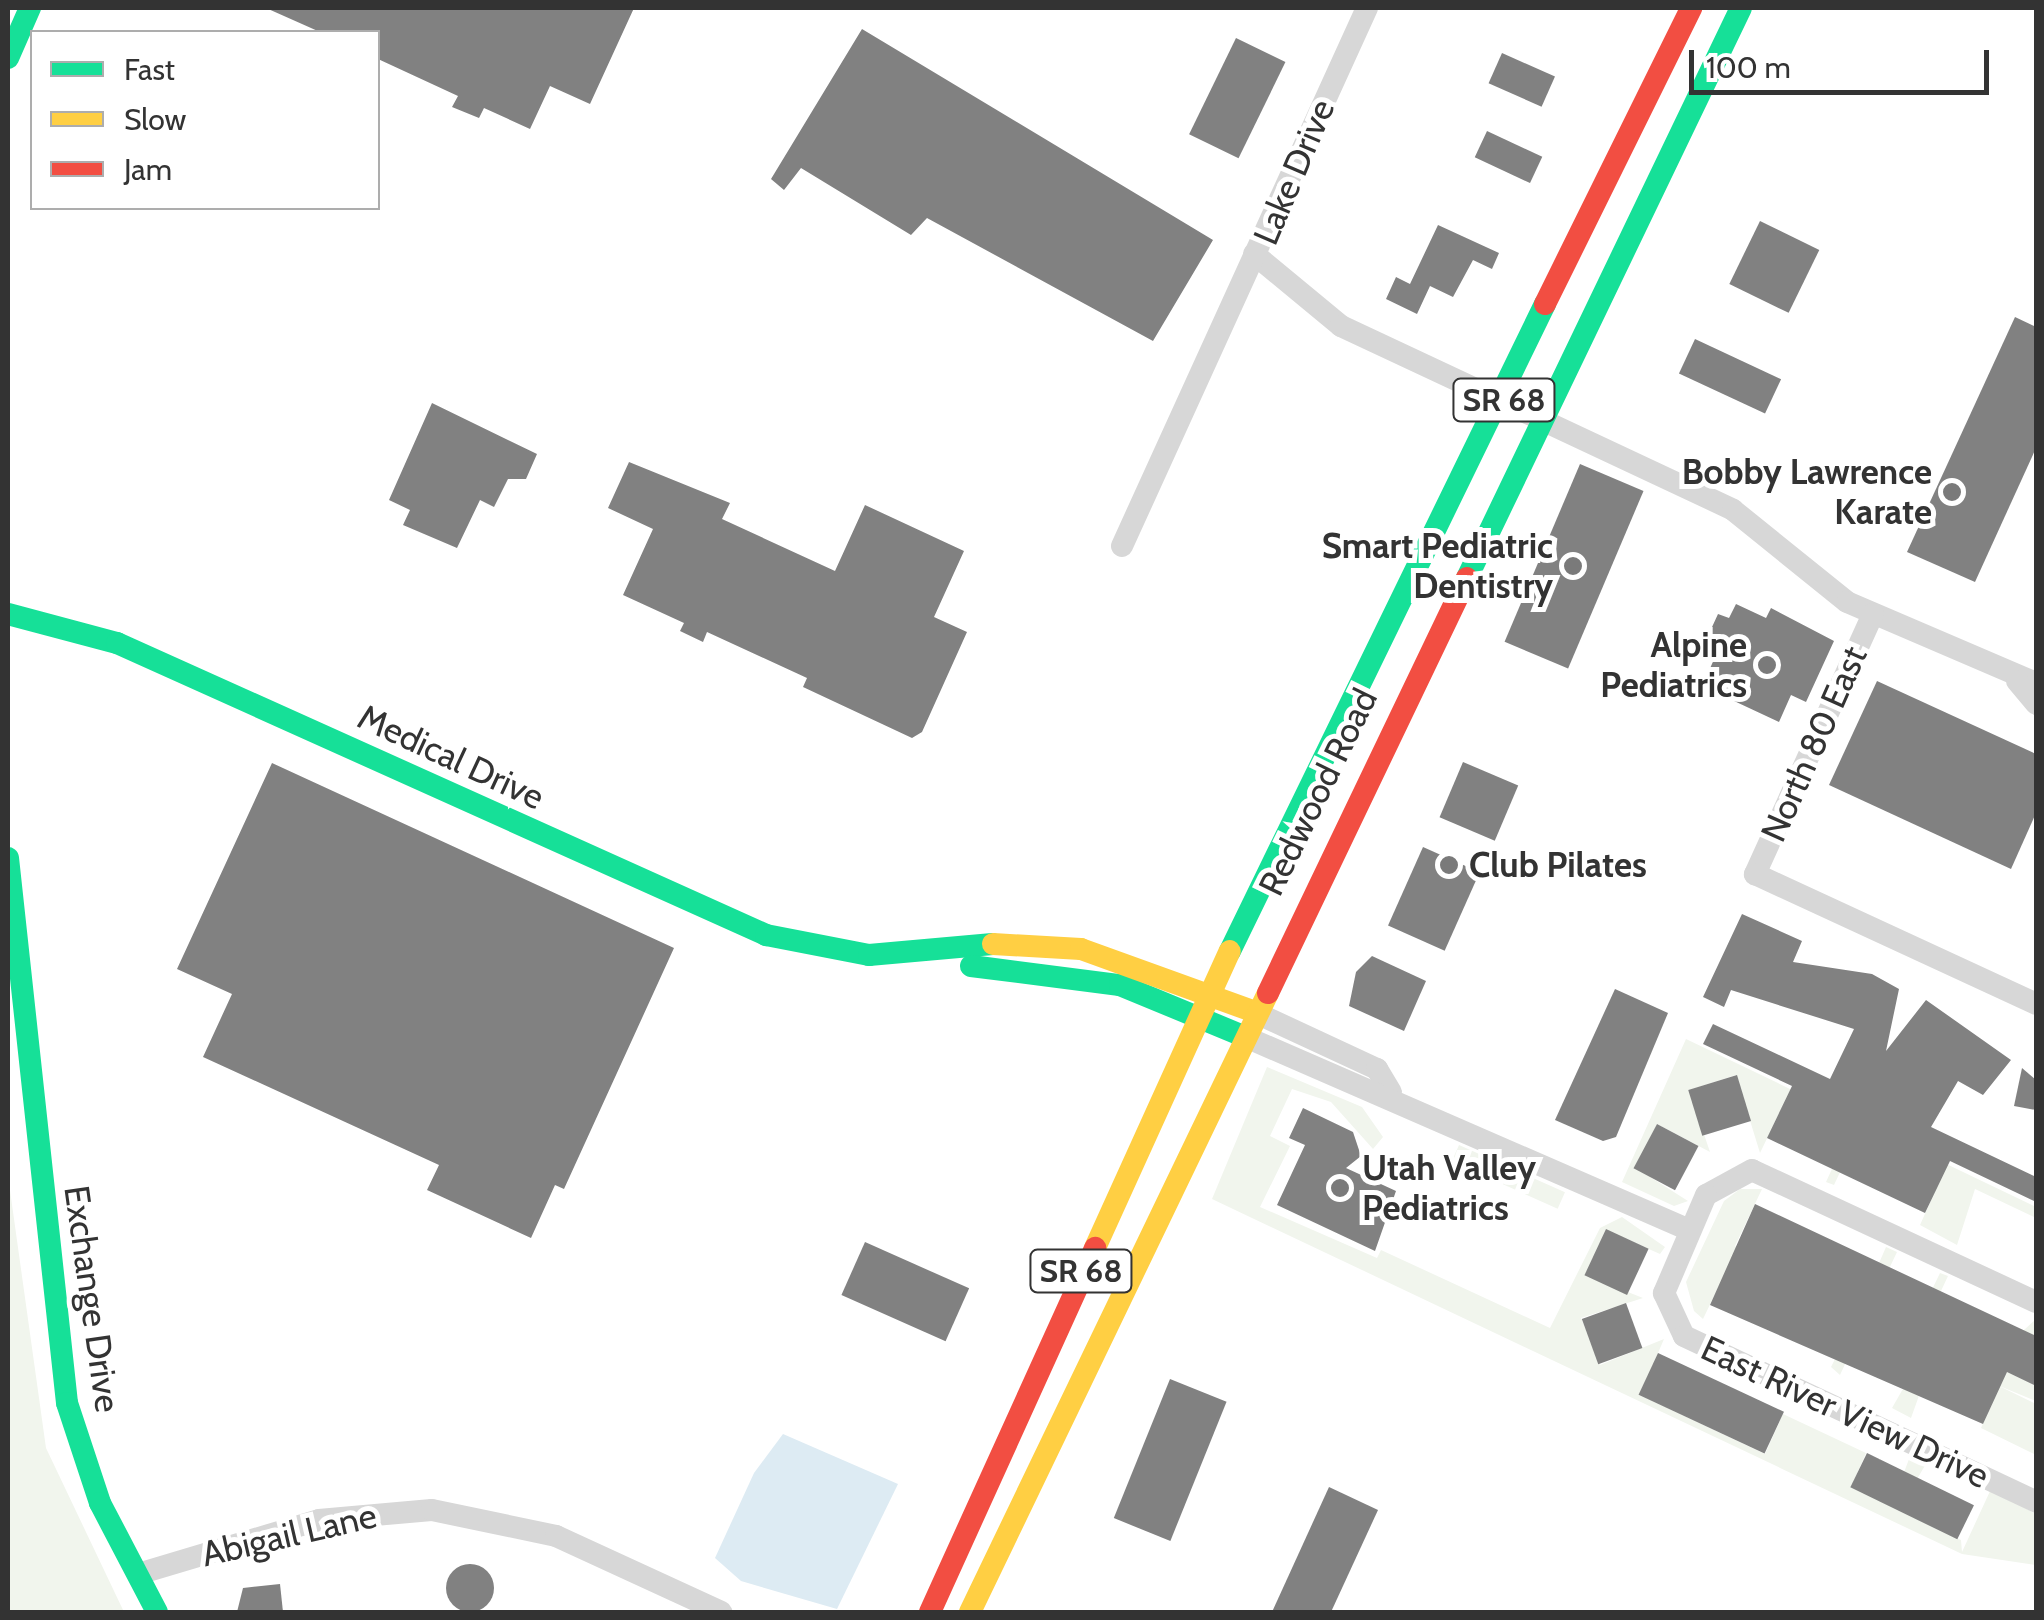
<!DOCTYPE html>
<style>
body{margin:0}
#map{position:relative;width:2044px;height:1620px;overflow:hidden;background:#fff;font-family:Cabin,sans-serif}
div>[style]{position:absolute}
.green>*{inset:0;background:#f1f5ed;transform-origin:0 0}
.water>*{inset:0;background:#ddebf3}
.building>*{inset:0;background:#818181;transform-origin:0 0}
.round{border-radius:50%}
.street>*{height:22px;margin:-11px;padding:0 11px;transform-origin:11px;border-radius:11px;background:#d7d7d7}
.fast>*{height:22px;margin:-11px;padding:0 11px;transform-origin:11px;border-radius:11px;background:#16e098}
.slow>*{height:22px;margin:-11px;padding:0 11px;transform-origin:11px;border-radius:11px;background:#ffcf43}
.jam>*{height:22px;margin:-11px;padding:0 11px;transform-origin:11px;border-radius:11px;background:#f24e42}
.dots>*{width:28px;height:28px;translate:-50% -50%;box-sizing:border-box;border:5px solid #fff;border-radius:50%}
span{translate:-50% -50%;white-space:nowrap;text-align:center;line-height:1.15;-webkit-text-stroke:10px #fff;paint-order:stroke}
.shield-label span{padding:2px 8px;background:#fff;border:2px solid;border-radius:8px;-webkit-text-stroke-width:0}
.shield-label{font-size:32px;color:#333;font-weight:700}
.street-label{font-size:35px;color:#333}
.poi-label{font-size:35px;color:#333;font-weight:700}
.right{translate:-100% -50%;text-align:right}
.left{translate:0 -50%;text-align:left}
.frame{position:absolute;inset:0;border:10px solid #333;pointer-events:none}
.legend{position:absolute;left:30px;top:30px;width:350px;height:180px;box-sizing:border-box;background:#fff;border:2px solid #adadad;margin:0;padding:12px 18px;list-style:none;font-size:30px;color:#333}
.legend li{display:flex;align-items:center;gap:20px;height:50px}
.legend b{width:50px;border:2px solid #adadad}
.scale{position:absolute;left:1689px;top:50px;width:300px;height:45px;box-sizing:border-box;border:5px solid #333;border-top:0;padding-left:12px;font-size:30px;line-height:35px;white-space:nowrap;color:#333;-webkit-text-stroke:8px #fff;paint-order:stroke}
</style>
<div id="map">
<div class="green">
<i style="clip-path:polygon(1686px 1039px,2036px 1207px,2036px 1218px,1975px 1189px,1957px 1245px,1920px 1225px,1945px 1169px,1860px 1129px,1834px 1185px,1826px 1182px,1852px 1125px,1788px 1095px,1760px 1153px,1736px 1075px,1689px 1090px,1710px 1152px,1657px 1124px,1636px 1168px,1688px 1201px,1674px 1206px,1622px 1182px)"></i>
<i style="clip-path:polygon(1267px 1067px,1362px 1107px,1383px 1137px,1373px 1149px,1331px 1102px,1292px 1089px,1270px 1136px,1290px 1146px,1260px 1207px,1377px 1258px,1381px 1250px,1550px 1328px,1600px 1228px,1622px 1217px,1665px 1247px,1660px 1254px,1606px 1230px,1585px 1275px,1643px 1298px,1581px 1318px,1600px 1365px,1664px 1339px,1640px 1395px,1765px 1454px,1783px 1414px,1866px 1453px,1851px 1487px,1891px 1506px,1911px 1454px,1927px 1462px,1899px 1510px,1961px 1540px,1962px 1552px,1991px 1489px,2036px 1514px,2036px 1565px,1962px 1554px,1212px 1199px)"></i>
<i style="left:1459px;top:1145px;width:116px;height:18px;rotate:24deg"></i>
<i style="clip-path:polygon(8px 1176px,46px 1448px,124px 1612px,8px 1612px)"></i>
<i style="clip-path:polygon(1740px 1189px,1762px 1189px,1735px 1246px,1860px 1307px,1886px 1247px,1897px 1252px,1869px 1311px,1912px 1331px,1940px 1273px,1948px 1276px,1920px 1336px,2024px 1330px,2036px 1319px,2036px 1344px,2016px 1376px,2036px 1386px,2036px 1401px,1997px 1385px,2036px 1404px,2036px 1455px,1981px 1428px,1996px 1395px,1930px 1365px,1911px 1418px,1892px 1408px,1920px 1359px,1860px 1332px,1840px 1375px,1831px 1367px,1855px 1319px,1730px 1263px,1703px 1319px,1694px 1311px,1686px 1282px,1724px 1201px)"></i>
</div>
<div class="water">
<i style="clip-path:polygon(783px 1434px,898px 1484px,837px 1609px,741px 1581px,715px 1558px,754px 1473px)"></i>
</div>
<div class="building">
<i style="clip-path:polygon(266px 8px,634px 8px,590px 104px,550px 86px,530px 129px,484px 108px,479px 118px,452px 107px,458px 96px,378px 59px,378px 32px,320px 32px)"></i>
<i style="clip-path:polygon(862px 29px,1213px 240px,1153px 341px,927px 218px,911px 235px,801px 168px,784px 190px,771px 179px)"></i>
<i style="left:1236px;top:38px;width:55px;height:107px;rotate:26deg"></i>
<i style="left:1502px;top:53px;width:58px;height:33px;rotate:24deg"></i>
<i style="left:1487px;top:131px;width:61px;height:29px;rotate:25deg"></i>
<i style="left:1760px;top:221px;width:66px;height:70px;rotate:26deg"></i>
<i style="clip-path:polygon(1438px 225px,1499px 253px,1492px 269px,1473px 260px,1453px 297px,1430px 286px,1417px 314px,1386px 299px,1396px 277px,1410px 284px)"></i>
<i style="clip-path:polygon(2015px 317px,2036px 327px,2036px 448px,1975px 582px,1907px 552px)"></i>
<i style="left:1695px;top:339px;width:95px;height:38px;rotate:25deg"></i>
<i style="clip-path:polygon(432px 403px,537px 454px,526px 479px,508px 479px,494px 507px,480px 500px,457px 548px,403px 525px,410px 510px,389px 500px)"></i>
<i style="clip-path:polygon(629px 462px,730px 503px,722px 519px,835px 571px,865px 505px,964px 551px,934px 617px,967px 632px,922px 732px,912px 738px,803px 687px,807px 678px,707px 632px,703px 642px,680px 631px,684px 623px,623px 595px,653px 529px,608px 508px)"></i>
<i style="left:1580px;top:464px;width:69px;height:193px;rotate:23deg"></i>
<i style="clip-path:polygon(1736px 604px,1766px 618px,1771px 608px,1834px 641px,1806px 702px,1791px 695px,1779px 722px,1702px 686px,1721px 644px,1707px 638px,1718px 614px,1729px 618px)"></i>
<i style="clip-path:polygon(1877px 681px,2036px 754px,2036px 813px,2011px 869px,1829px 785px)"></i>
<i style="left:1463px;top:762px;width:60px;height:60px;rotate:23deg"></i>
<i style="clip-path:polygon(272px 763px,674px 948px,564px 1189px,555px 1185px,531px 1238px,427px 1190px,439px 1165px,203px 1057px,232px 994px,177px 969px)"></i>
<i style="left:1423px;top:847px;width:62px;height:86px;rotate:24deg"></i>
<i style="clip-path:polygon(1742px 914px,1802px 941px,1793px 962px,1872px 974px,1899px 989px,1886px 1051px,1926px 1000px,2011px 1060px,1983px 1095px,1958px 1081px,1931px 1127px,2036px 1177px,2036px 1202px,1950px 1161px,1925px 1213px,1767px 1138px,1792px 1086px,1703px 1044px,1713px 1024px,1830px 1079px,1854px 1029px,1731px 990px,1724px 1007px,1703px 997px)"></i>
<i style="clip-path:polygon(1372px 956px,1426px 981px,1404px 1031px,1349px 1006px,1356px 972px)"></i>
<i style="clip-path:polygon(1615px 989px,1668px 1013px,1616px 1137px,1603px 1141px,1555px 1120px)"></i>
<i style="clip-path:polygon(2022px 1068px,2036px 1080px,2036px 1110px,2014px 1106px)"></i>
<i style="left:1737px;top:1075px;width:48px;height:51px;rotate:73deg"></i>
<i style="clip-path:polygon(1303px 1108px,1353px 1132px,1361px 1156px,1346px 1168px,1396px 1191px,1375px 1251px,1277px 1205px,1305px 1145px,1289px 1138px)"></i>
<i style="left:1657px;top:1124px;width:47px;height:50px;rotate:28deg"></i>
<i style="clip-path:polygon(1755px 1204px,2036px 1336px,2036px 1386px,2007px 1372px,1983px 1424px,1710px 1305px)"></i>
<i style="left:1606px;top:1229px;width:47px;height:51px;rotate:25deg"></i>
<i style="left:865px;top:1242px;width:114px;height:58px;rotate:24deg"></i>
<i style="left:1626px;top:1303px;width:48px;height:47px;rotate:70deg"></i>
<i style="left:1658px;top:1353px;width:139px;height:46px;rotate:25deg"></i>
<i style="left:1170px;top:1379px;width:61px;height:150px;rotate:22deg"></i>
<i style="left:1867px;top:1453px;width:119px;height:38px;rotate:26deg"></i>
<i style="clip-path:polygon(1329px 1487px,1378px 1510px,1331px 1612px,1272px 1612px)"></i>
<i class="round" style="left:446px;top:1564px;width:48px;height:48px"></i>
<i style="clip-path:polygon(280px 1584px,283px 1612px,237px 1612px,243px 1588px)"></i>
</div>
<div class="street">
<i style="left:1254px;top:254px;width:113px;rotate:39.6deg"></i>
<i style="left:1341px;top:326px;width:433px;rotate:25.1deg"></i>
<i style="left:1733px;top:510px;width:146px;rotate:38.9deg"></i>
<i style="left:1847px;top:602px;width:206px;rotate:23.2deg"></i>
<i style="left:1122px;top:546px;width:591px;rotate:-65.52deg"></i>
<i style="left:1873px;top:614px;width:286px;rotate:114.4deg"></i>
<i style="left:1755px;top:874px;width:310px;rotate:24.8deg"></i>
<i style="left:2017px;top:681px;width:30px;rotate:50deg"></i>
<i style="left:1252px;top:1011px;width:138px;rotate:24.9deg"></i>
<i style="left:1377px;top:1069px;width:27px;rotate:59deg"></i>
<i style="left:1241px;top:1035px;width:486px;rotate:23.5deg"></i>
<i style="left:2036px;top:1302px;width:313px;rotate:-155.1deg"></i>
<i style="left:1752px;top:1170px;width:52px;rotate:151.5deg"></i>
<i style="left:1706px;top:1195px;width:107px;rotate:113.2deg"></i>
<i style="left:1664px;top:1293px;width:47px;rotate:65.1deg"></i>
<i style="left:1684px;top:1336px;width:389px;rotate:25.2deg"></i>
<i style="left:138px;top:1574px;width:189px;rotate:-16.6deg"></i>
<i style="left:319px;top:1520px;width:113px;rotate:-5.1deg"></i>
<i style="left:432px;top:1510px;width:127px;rotate:11.8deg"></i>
<i style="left:556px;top:1536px;width:182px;rotate:24.7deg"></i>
</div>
<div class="fast">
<i style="left:8px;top:58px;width:55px;rotate:-66.3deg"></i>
<i style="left:1467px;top:578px;width:632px;rotate:-64.33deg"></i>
<i style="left:8px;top:614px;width:113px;rotate:14.9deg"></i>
<i style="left:117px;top:643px;width:712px;rotate:24.22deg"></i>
<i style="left:766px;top:935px;width:105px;rotate:11deg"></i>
<i style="left:869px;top:955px;width:124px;rotate:-5.1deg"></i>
<i style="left:8px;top:858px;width:548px;rotate:83.82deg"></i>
<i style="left:67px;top:1403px;width:105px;rotate:71.7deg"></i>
<i style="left:100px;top:1503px;width:123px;rotate:62.4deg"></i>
<i style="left:1230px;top:951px;width:720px;rotate:-64.04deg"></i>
<i style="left:971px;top:966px;width:150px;rotate:7.3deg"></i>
<i style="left:1120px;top:985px;width:131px;rotate:22.5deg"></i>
</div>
<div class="slow">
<i style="left:993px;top:944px;width:88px;rotate:3.3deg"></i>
<i style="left:1081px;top:949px;width:182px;rotate:19.9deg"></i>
<i style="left:1095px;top:1248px;width:326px;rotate:-65.6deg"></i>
<i style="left:970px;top:1612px;width:687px;rotate:-64.29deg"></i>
</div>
<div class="jam">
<i style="left:1545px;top:304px;width:330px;rotate:-63.7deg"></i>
<i style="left:1268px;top:993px;width:460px;rotate:-64.4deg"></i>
<i style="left:930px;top:1612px;width:400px;rotate:-65.6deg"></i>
</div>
<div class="dots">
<i style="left:1952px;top:492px;background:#7a7a7a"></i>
<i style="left:1573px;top:566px;background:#7a7a7a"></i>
<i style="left:1767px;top:665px;background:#7a7a7a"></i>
<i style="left:1449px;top:865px;background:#7a7a7a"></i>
<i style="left:1340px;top:1188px;background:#7a7a7a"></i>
</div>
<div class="shield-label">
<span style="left:1504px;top:400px">SR 68</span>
<span style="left:1081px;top:1271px">SR 68</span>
</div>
<div class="street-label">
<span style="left:1294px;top:172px;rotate:-67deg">Lake Drive</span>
<span style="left:1814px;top:744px;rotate:-66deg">North 80 East</span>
<span style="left:451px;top:757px;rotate:25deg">Medical Drive</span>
<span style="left:1318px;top:792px;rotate:-64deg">Redwood Road</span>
<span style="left:92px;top:1299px;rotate:82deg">Exchange Drive</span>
<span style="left:1845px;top:1412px;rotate:25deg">East River View Drive</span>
<span style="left:289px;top:1535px;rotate:-13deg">Abigail Lane</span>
</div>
<div class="poi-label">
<span class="right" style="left:1932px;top:492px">Bobby Lawrence<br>Karate</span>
<span class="right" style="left:1553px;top:566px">Smart Pediatric<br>Dentistry</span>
<span class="right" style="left:1747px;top:665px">Alpine<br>Pediatrics</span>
<span class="left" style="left:1469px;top:865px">Club Pilates</span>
<span class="left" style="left:1362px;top:1188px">Utah Valley<br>Pediatrics</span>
</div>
<div class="frame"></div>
<ul class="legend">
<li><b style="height:12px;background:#16e098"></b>Fast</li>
<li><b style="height:12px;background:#ffcf43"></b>Slow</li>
<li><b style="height:12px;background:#f24e42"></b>Jam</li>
</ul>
<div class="scale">100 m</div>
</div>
